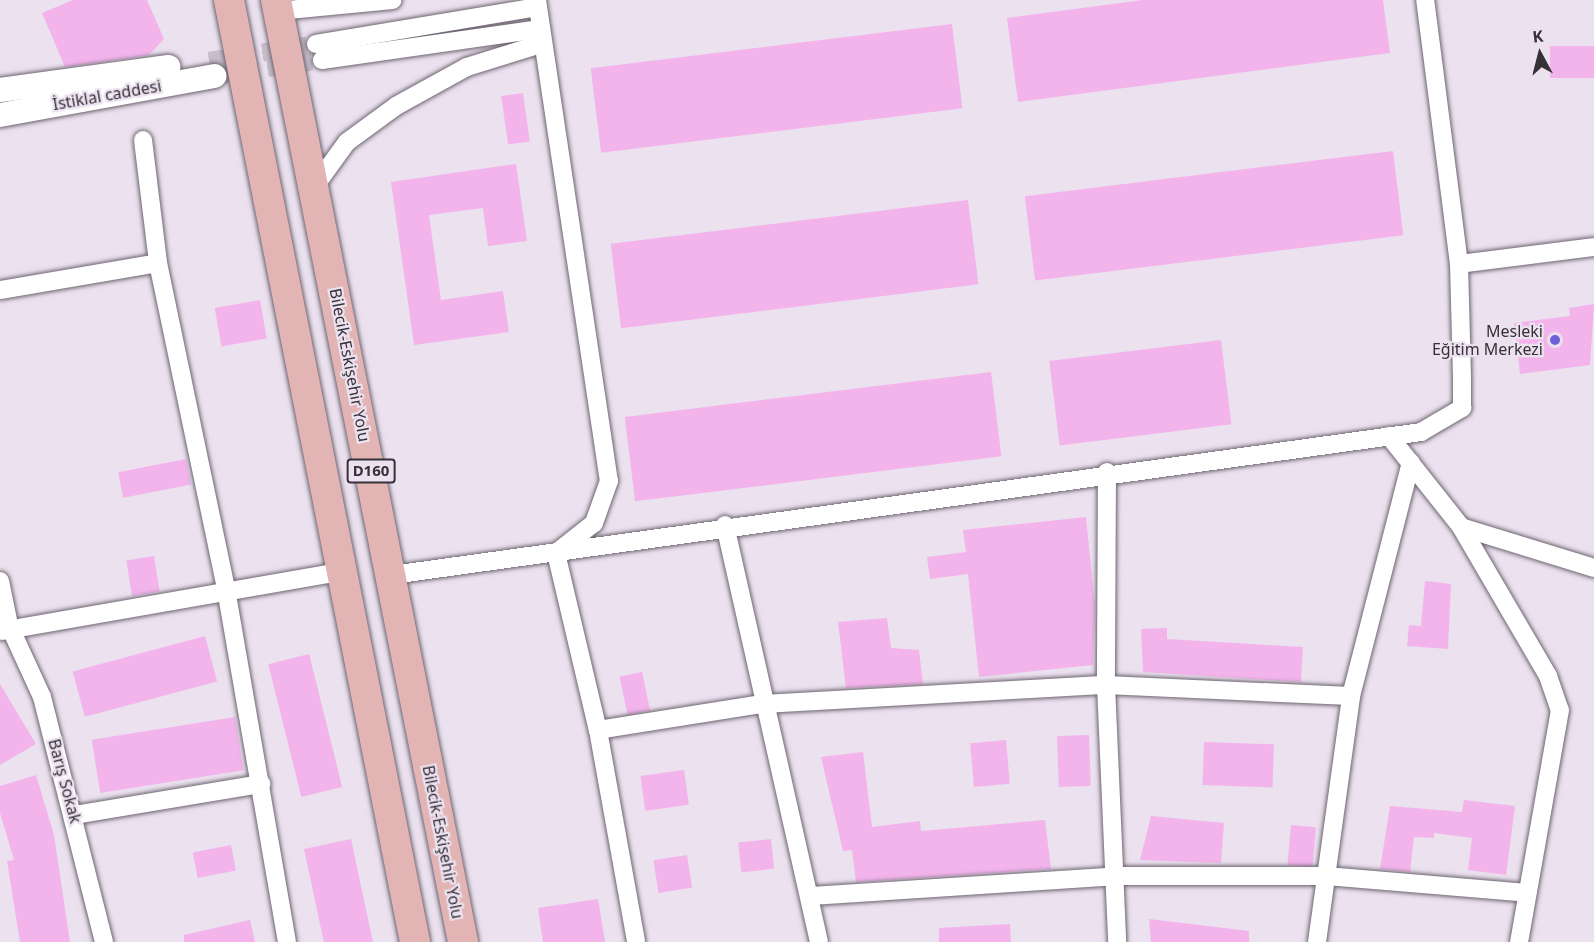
<!DOCTYPE html>
<meta charset="utf-8">
<style>
body{margin:0}
#map{position:relative;width:1594px;height:942px;overflow:hidden;background:#ebe1ef;font-family:"Noto Sans",sans-serif}
div>[style]{position:absolute}
.building>*{inset:0;background:#f3b4ec;transform-origin:0 0}
.minor-tunnel>*{height:18px;margin-top:-9px;transform-origin:0;background:repeating-linear-gradient(90deg,#c7beca 0 18px,transparent 0 27px)}
.roads{filter:drop-shadow(0 0 2px #6e6572) drop-shadow(0 0 2px #6e6572)}
.minor>*{height:18px;margin:-9px;padding:0 9px;transform-origin:9px;border-radius:9px;background:#fff}
.tertiary>*{height:24px;margin:-12px;padding:0 12px;transform-origin:12px;border-radius:12px;background:#fff}
.primary>*{height:30px;margin:-15px;padding:0 15px;transform-origin:15px;border-radius:15px;background:#e2b4b3}
.dots>*{width:16px;height:16px;translate:-50% -50%;box-sizing:border-box;border:3px solid #ebe1ef;border-radius:50%}
span{translate:-50% -50%;white-space:nowrap;text-align:center;line-height:1.15;-webkit-text-stroke:4.5px #ebe1ef;paint-order:stroke}
.shield-label span{padding:2px 4px;background:#ebe1ef;border:2px solid;border-radius:4px;-webkit-text-stroke-width:0}
.shield-label{font-size:15px;color:#353137;font-weight:700}
.street-label{font-size:16px;color:#353137}
.poi-label{font-size:16px;color:#353137}
.right{translate:-100% -50%;text-align:right}
.north{position:absolute;left:1510px;top:24px;width:60px;height:60px;-webkit-text-stroke:4px #ebe1ef;paint-order:stroke;rotate:353deg;font-size:16px;font-weight:700;line-height:24px;text-align:center;color:#353137}
.north::after{content:'';display:block;margin:auto;width:21px;height:27px;background:#353137;clip-path:polygon(50% 0,100% 100%,50% 72%,0 100%)}
</style>
<div id="map">
<div class="building">
<i style="clip-path:polygon(73px 0,147px 0,164px 39px,149px 55px,65px 67px,42px 13px)"></i>
<i style="clip-path:polygon(1143px 0,1383px 0,1390px 53px,1018px 102px,1007px 18px)"></i>
<i style="left:952px;top:24px;width:85px;height:364px;rotate:83deg"></i>
<i style="left:1594px;top:46px;width:32px;height:44px;rotate:90deg"></i>
<i style="left:523px;top:93px;width:49px;height:22px;rotate:82deg"></i>
<i style="left:1393px;top:151px;width:85px;height:371px;rotate:83deg"></i>
<i style="clip-path:polygon(516px 164px,527px 241px,488px 246px,483px 208px,429px 215px,441px 300px,503px 291px,509px 332px,414px 345px,391px 182px)"></i>
<i style="left:968px;top:200px;width:85px;height:360px;rotate:83deg"></i>
<i style="left:260px;top:300px;width:39px;height:46px;rotate:80deg"></i>
<i style="clip-path:polygon(1594px 304px,1590px 365px,1520px 374px,1514px 323px,1570px 316px,1569px 308px)"></i>
<i style="left:1221px;top:340px;width:85px;height:173px;rotate:83deg"></i>
<i style="left:991px;top:372px;width:85px;height:369px;rotate:83deg"></i>
<i style="left:186px;top:459px;width:26px;height:69px;rotate:79deg"></i>
<i style="clip-path:polygon(1086px 517px,1095px 606px,1093px 665px,979px 677px,968px 574px,930px 579px,927px 557px,966px 552px,963px 530px)"></i>
<i style="left:154px;top:556px;width:36px;height:28px;rotate:81deg"></i>
<i style="clip-path:polygon(1425px 581px,1451px 584px,1448px 649px,1407px 646px,1409px 625px,1421px 626px)"></i>
<i style="clip-path:polygon(887px 618px,891px 648px,919px 650px,923px 684px,846px 688px,838px 622px)"></i>
<i style="clip-path:polygon(1167px 628px,1167px 639px,1303px 647px,1301px 682px,1143px 672px,1141px 629px)"></i>
<i style="left:205px;top:636px;width:47px;height:137px;rotate:75deg"></i>
<i style="left:309px;top:654px;width:137px;height:42px;rotate:76deg"></i>
<i style="left:642px;top:672px;width:39px;height:23px;rotate:78deg"></i>
<i style="clip-path:polygon(0 684px,36px 744px,0 765px)"></i>
<i style="left:235px;top:717px;width:54px;height:145px;rotate:81deg"></i>
<i style="left:1089px;top:735px;width:51px;height:32px;rotate:88deg"></i>
<i style="left:1006px;top:740px;width:44px;height:36px;rotate:85deg"></i>
<i style="left:1204px;top:742px;width:70px;height:43px;rotate:2deg"></i>
<i style="clip-path:polygon(863px 752px,872px 827px,920px 821px,921px 831px,1045px 820px,1051px 869px,856px 882px,852px 850px,843px 851px,821px 757px)"></i>
<i style="left:684px;top:770px;width:35px;height:44px;rotate:82deg"></i>
<i style="clip-path:polygon(36px 775px,54px 835px,70px 942px,20px 942px,7px 861px,14px 860px,0 813px,0 786px)"></i>
<i style="clip-path:polygon(1464px 800px,1515px 806px,1506px 875px,1468px 870px,1472px 838px,1434px 833px,1434px 838px,1414px 837px,1410px 872px,1380px 869px,1390px 806px,1462px 812px)"></i>
<i style="clip-path:polygon(1151px 816px,1224px 823px,1221px 863px,1140px 860px)"></i>
<i style="left:1291px;top:825px;width:25px;height:40px;rotate:5deg"></i>
<i style="left:351px;top:839px;width:105px;height:48px;rotate:78deg"></i>
<i style="left:771px;top:839px;width:30px;height:33px;rotate:84deg"></i>
<i style="left:231px;top:845px;width:26px;height:39px;rotate:79deg"></i>
<i style="left:687px;top:855px;width:33px;height:34px;rotate:81deg"></i>
<i style="clip-path:polygon(598px 899px,605px 942px,543px 942px,538px 908px)"></i>
<i style="clip-path:polygon(1149px 919px,1249px 931px,1249px 942px,1151px 942px)"></i>
<i style="clip-path:polygon(250px 920px,255px 942px,184px 942px,184px 935px)"></i>
<i style="clip-path:polygon(1010px 924px,1011px 942px,939px 942px,939px 928px)"></i>
</div>
<div class="minor-tunnel">
<i style="left:209px;top:61px;width:108px;rotate:-9deg"></i>
<i style="left:214px;top:76px;width:109px;rotate:-8.4deg"></i>
</div>
<div class="roads">
<div class="minor">
<i style="left:537px;top:0;width:486px;rotate:81.5deg"></i>
<i style="left:609px;top:481px;width:45px;rotate:109.7deg"></i>
<i style="left:594px;top:523px;width:48px;rotate:141.7deg"></i>
<i style="left:556px;top:553px;width:182px;rotate:76.7deg"></i>
<i style="left:598px;top:730px;width:215px;rotate:79.8deg"></i>
<i style="left:278px;top:11px;width:115px;rotate:-5.5deg"></i>
<i style="left:316px;top:44px;width:224px;rotate:-9.5deg"></i>
<i style="left:322px;top:60px;width:219px;rotate:-8.1deg"></i>
<i style="left:143px;top:140px;width:124px;rotate:83deg"></i>
<i style="left:158px;top:263px;width:333px;rotate:78.2deg"></i>
<i style="left:226px;top:589px;width:358px;rotate:80.2deg"></i>
<i style="left:315px;top:186px;width:54px;rotate:-54deg"></i>
<i style="left:347px;top:142px;width:61px;rotate:-36.3deg"></i>
<i style="left:396px;top:106px;width:81px;rotate:-28.8deg"></i>
<i style="left:467px;top:67px;width:77px;rotate:-17.3deg"></i>
<i style="left:1459px;top:264px;width:136px;rotate:-7.2deg"></i>
<i style="left:0;top:290px;width:160px;rotate:-9.7deg"></i>
<i style="left:1389px;top:436px;width:116px;rotate:51.6deg"></i>
<i style="left:1461px;top:527px;width:173px;rotate:59.7deg"></i>
<i style="left:1548px;top:676px;width:36px;rotate:71deg"></i>
<i style="left:1560px;top:710px;width:236px;rotate:100deg"></i>
<i style="left:1107px;top:472px;width:213px;rotate:90.3deg"></i>
<i style="left:1106px;top:685px;width:257px;rotate:87.5deg"></i>
<i style="left:725px;top:525px;width:427px;rotate:77.3deg"></i>
<i style="left:1461px;top:527px;width:139px;rotate:17.1deg"></i>
<i style="left:392px;top:575px;width:1039px;rotate:-7.91deg"></i>
<i style="left:1421px;top:432px;width:48px;rotate:-30.3deg"></i>
<i style="left:1462px;top:408px;width:30px;rotate:-90deg"></i>
<i style="left:1462px;top:378px;width:114px;rotate:-91.5deg"></i>
<i style="left:1459px;top:264px;width:266px;rotate:-97.3deg"></i>
<i style="left:0;top:581px;width:45px;rotate:78.4deg"></i>
<i style="left:9px;top:625px;width:79px;rotate:65.4deg"></i>
<i style="left:42px;top:697px;width:253px;rotate:75.8deg"></i>
<i style="left:1px;top:631px;width:348px;rotate:-9.9deg"></i>
<i style="left:598px;top:730px;width:167px;rotate:-9deg"></i>
<i style="left:763px;top:704px;width:344px;rotate:-3.2deg"></i>
<i style="left:1106px;top:685px;width:245px;rotate:2.6deg"></i>
<i style="left:75px;top:815px;width:189px;rotate:-9.5deg"></i>
<i style="left:811px;top:896px;width:308px;rotate:-3.7deg"></i>
<i style="left:1118px;top:876px;width:208px"></i>
<i style="left:1326px;top:876px;width:202px;rotate:4.8deg"></i>
<i style="left:1317px;top:942px;width:248px;rotate:-82.1deg"></i>
<i style="left:1351px;top:696px;width:241px;rotate:-75.6deg"></i>
</div>
<div class="tertiary">
<i style="left:0;top:90px;width:170px;rotate:-7.8deg"></i>
<i style="left:0;top:115px;width:218px;rotate:-10.3deg"></i>
</div>
<div class="primary">
<i style="left:229px;top:0;width:960px;rotate:78.83deg"></i>
<i style="left:276px;top:0;width:960px;rotate:78.77deg"></i>
</div>
</div>
<div class="dots">
<i style="left:1555px;top:340px;background:#6f5fd9"></i>
</div>
<div class="shield-label">
<span style="left:371px;top:471px">D160</span>
</div>
<div class="street-label">
<span style="left:107px;top:95px;rotate:-10deg">İstiklal caddesi</span>
<span style="left:350px;top:365px;rotate:79deg">Bilecik-Eskişehir Yolu</span>
<span style="left:65px;top:781px;rotate:75deg">Barış Sokak</span>
<span style="left:443px;top:842px;rotate:79deg">Bilecik-Eskişehir Yolu</span>
</div>
<div class="poi-label">
<span class="right" style="left:1543px;top:340px">Mesleki<br>Eğitim Merkezi</span>
</div>
<div class="north">K</div>
</div>
